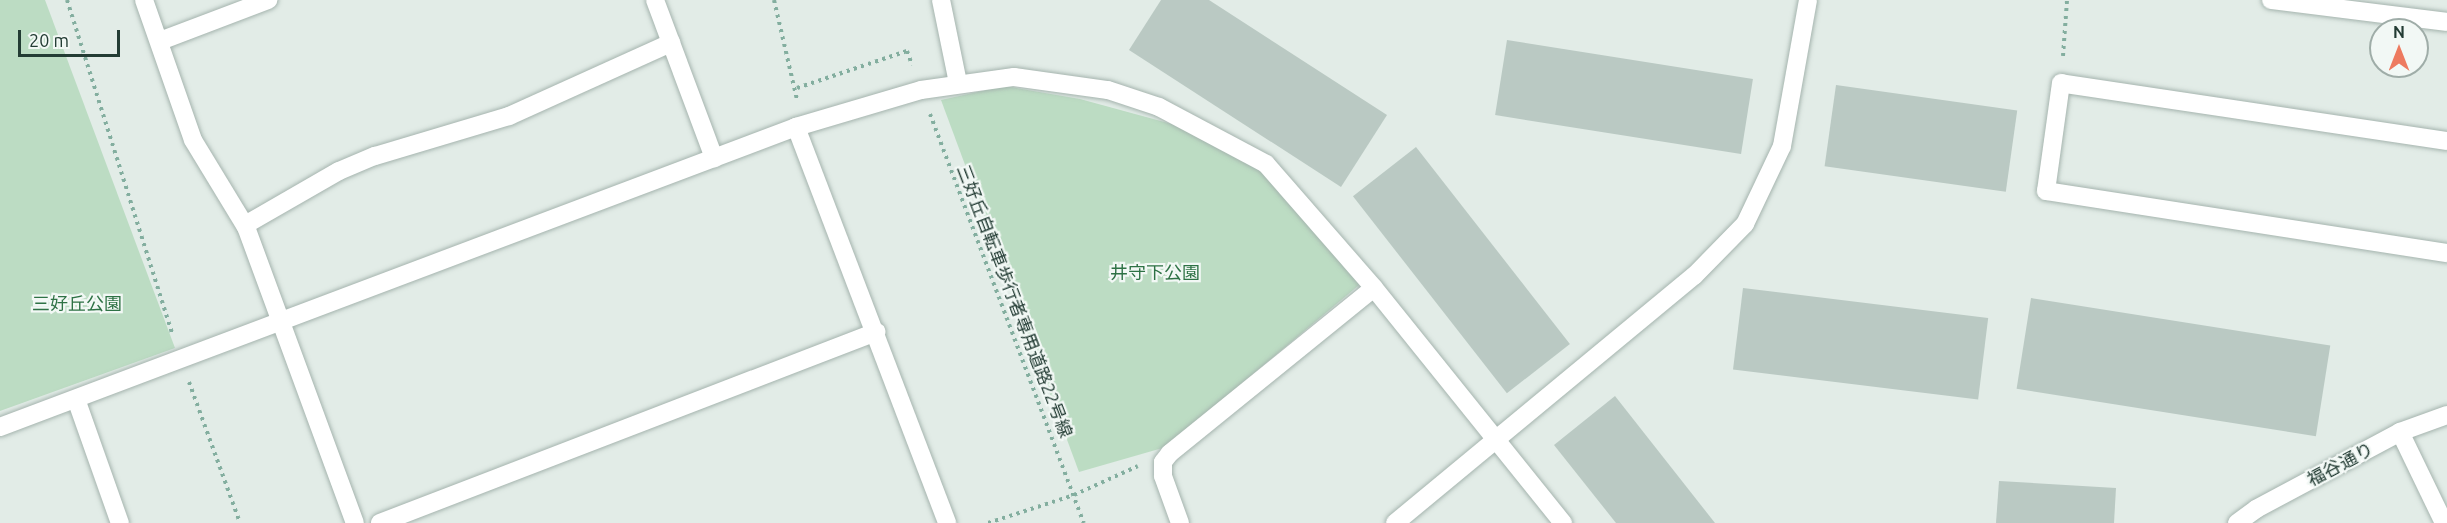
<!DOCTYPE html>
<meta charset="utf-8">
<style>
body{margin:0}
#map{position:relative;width:2447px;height:523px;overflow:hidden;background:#e2ece7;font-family:Ubuntu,"Noto Sans JP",sans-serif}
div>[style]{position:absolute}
.green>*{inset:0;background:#bcdcc3}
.building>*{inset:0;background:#bac9c3;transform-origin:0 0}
.path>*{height:4px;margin-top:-2px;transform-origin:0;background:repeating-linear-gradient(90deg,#83ae9f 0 3px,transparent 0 7.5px)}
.roads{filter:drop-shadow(0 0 2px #a5b4ae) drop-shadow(0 0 2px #a5b4ae)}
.minor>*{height:18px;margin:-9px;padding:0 9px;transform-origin:9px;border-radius:9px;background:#fff}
span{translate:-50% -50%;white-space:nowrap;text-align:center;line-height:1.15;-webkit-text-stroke:4.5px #f2f8f5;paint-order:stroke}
.park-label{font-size:18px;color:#2e7245}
.street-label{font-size:18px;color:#233c34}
.north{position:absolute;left:2369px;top:18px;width:60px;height:60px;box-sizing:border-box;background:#f2f8f5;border:2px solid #9fada8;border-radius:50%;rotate:0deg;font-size:16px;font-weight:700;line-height:24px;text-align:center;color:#233c34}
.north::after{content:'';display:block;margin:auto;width:21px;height:27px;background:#ed7a5f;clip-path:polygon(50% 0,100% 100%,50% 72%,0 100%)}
.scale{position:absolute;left:18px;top:30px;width:102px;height:27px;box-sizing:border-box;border:3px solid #233c34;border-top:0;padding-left:8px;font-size:18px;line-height:21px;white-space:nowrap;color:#233c34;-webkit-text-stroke:4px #f2f8f5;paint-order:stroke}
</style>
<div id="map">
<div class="green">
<i style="clip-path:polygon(0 0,45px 0,175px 348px,0 411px)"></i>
<i style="clip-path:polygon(1005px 86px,1080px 99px,1179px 126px,1255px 162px,1371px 275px,1166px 447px,1079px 472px,941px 100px)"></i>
</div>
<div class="building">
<i style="clip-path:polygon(1161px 0,1209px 0,1387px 115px,1341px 187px,1129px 50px)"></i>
<i style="left:1507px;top:40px;width:249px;height:76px;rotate:9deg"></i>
<i style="left:1836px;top:85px;width:183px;height:82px;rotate:8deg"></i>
<i style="left:1416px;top:147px;width:250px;height:80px;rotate:52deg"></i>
<i style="left:1743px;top:288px;width:247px;height:82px;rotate:7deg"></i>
<i style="left:2031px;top:298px;width:303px;height:92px;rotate:9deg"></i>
<i style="clip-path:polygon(1615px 396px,1715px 523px,1616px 523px,1554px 445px)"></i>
<i style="clip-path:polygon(1999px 481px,2116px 488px,2114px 523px,1996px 523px)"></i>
</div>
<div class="path">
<i style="left:67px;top:0;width:352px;rotate:72.5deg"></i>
<i style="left:774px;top:0;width:103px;rotate:77deg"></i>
<i style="left:2063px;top:56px;width:56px;rotate:-85.9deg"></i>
<i style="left:797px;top:88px;width:116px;rotate:-18.6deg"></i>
<i style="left:907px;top:51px;width:15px;rotate:70deg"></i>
<i style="left:930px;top:114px;width:437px;rotate:69.4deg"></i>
<i style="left:189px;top:382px;width:150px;rotate:70.1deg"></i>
<i style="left:988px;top:523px;width:90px;rotate:-18deg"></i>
<i style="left:1074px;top:495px;width:70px;rotate:-24.4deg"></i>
</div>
<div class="roads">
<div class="minor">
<i style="left:144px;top:0;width:148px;rotate:70.7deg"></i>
<i style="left:193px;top:140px;width:102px;rotate:58.7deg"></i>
<i style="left:246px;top:227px;width:315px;rotate:69.8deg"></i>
<i style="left:655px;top:0;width:169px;rotate:69.5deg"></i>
<i style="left:941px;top:0;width:85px;rotate:78.4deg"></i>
<i style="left:2271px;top:0;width:177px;rotate:7.1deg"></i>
<i style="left:160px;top:41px;width:116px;rotate:-20.8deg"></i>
<i style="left:796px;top:127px;width:424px;rotate:69.1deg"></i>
<i style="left:2447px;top:141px;width:390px;rotate:-171.5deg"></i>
<i style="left:2061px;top:83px;width:109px;rotate:97.9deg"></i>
<i style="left:2046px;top:191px;width:406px;rotate:8.8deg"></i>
<i style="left:245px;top:225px;width:108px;rotate:-29.9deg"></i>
<i style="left:339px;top:171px;width:39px;rotate:-23deg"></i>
<i style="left:375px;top:156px;width:140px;rotate:-16.6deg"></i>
<i style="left:509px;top:116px;width:178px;rotate:-24.3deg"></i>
<i style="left:76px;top:399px;width:132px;rotate:70.5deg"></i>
<i style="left:0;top:427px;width:851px;rotate:-20.65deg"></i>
<i style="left:796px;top:127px;width:130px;rotate:-16.5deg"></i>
<i style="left:921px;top:90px;width:94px;rotate:-8deg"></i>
<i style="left:1014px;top:77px;width:95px;rotate:7.9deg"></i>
<i style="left:1108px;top:90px;width:54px;rotate:18.4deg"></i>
<i style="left:1159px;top:107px;width:121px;rotate:28deg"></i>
<i style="left:1266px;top:164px;width:164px;rotate:48.9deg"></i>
<i style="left:1374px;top:288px;width:302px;rotate:51.2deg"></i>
<i style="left:2400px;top:432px;width:101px;rotate:64.2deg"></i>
<i style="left:380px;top:523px;width:532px;rotate:-21.06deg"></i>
<i style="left:1180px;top:523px;width:50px;rotate:-109.9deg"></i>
<i style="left:1163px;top:476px;width:14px;rotate:-90deg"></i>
<i style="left:1163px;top:462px;width:11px;rotate:-52deg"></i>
<i style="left:1170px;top:453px;width:262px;rotate:-39deg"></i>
<i style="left:1395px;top:523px;width:388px;rotate:-39.6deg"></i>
<i style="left:1694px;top:276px;width:73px;rotate:-45.6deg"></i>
<i style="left:1745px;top:224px;width:86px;rotate:-64.6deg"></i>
<i style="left:1782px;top:146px;width:148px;rotate:-79.9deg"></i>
<i style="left:2237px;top:523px;width:24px;rotate:-36deg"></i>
<i style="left:2256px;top:509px;width:163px;rotate:-28.1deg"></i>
<i style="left:2400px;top:432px;width:50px;rotate:-19.9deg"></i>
</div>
</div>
<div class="park-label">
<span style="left:1155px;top:272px">井守下公園</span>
<span style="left:77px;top:303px">三好丘公園</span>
</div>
<div class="street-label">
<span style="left:1015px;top:301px;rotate:69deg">三好丘自転車歩行者専用道路22号線</span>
<span style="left:2340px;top:464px;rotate:-28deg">福谷通り</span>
</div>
<div class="north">N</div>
<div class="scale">20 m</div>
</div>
